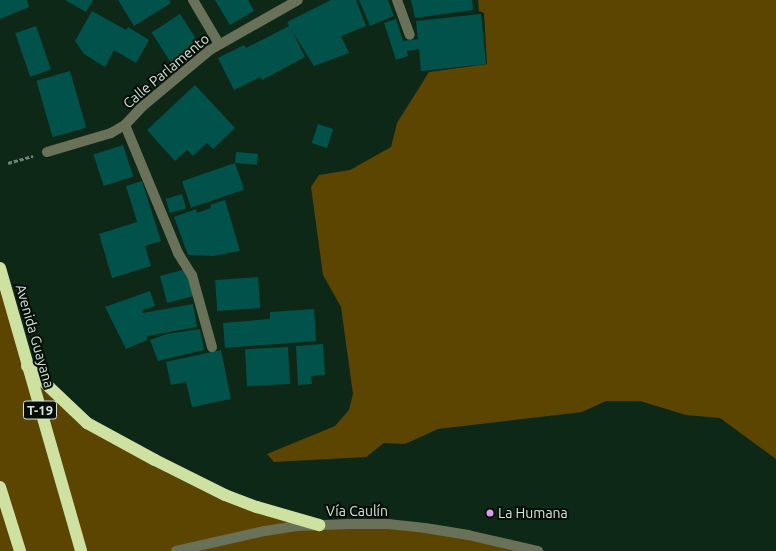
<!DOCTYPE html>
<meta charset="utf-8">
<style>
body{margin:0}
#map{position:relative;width:776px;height:551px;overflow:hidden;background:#0d2817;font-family:Ubuntu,sans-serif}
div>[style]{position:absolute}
.green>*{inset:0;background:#5b4500}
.building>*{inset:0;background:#02524c;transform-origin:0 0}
.path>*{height:2.5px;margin-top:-1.25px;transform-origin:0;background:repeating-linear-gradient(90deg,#6d8375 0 4px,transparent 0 6px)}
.minor>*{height:10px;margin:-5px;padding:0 5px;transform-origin:5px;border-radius:5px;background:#697158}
.highway>*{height:12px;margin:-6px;padding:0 6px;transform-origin:6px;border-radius:6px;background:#cee1a1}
.dots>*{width:11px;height:11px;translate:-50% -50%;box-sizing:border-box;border:2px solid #040e07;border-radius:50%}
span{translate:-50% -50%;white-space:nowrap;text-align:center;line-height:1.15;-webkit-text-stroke:4px #040e07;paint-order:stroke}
.shield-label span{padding:1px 3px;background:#040e07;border:1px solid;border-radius:3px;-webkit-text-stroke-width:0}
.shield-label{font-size:13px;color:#d7e7dc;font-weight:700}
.street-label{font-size:14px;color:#d7e7dc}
.poi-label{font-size:14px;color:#d7e7dc}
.left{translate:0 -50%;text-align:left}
</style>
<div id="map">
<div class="green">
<i style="clip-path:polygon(478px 0,776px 0,776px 459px,720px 418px,686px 415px,640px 401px,606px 401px,582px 412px,438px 429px,405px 444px,384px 443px,366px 457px,274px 462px,267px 454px,335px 426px,349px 410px,353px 394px,341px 307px,323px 275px,311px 187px,319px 175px,350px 170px,391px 147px,397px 123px,429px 72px,487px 64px,484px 13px,479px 11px)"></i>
<i style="clip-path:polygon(0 268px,27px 366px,87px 423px,178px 473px,319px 525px,388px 524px,538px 551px,0 551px)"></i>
</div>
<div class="building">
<i style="clip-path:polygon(0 0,27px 0,29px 7px,0 19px)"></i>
<i style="clip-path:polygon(65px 0,93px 0,86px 12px)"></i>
<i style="clip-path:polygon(118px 0,169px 0,171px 3px,134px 26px)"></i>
<i style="clip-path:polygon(215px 0,248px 0,254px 11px,230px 25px)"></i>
<i style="clip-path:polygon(331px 0,356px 0,366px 26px,341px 36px,349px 53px,314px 66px,291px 29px,305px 57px,262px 80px,260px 77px,234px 90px,218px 58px,244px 45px,246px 48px,289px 26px,287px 22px)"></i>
<i style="clip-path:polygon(359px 0,388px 0,394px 16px,370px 26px)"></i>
<i style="clip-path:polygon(411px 0,472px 0,473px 10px,415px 18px)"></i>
<i style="clip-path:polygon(92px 11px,126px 30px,128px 27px,149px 40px,136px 63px,114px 50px,105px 67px,84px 54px,75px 41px)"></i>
<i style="left:180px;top:14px;width:37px;height:34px;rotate:57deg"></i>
<i style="clip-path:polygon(481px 14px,486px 64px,421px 71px,419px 49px,407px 51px,408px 56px,396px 60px,384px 23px,396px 19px,403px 41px,418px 39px,416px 21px)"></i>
<i style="left:36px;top:26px;width:46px;height:22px;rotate:71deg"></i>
<i style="left:70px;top:71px;width:59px;height:35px;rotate:74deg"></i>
<i style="clip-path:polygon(195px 85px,235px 128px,213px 149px,207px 143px,193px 156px,187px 150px,175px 161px,147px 130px)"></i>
<i style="left:318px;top:124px;width:16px;height:20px;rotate:18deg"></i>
<i style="left:123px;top:145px;width:33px;height:31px;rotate:72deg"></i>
<i style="left:236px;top:152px;width:22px;height:11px;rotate:5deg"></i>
<i style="left:235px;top:163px;width:28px;height:56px;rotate:71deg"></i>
<i style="clip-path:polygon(142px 181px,161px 241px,145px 246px,151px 266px,112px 278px,99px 234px,137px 222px,126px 186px)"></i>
<i style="left:182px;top:194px;width:15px;height:17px;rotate:74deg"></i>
<i style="clip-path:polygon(225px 200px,240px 251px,213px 256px,188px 255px,174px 217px,196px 209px,197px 213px,211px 208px,210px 205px)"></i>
<i style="left:186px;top:269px;width:28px;height:27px;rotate:75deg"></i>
<i style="left:258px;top:277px;width:31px;height:43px;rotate:86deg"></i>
<i style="clip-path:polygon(150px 291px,155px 306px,142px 310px,143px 313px,193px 304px,197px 327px,147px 336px,147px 340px,126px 349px,105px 307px)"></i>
<i style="clip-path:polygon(314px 309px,316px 341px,225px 348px,223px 323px,270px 319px,270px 312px)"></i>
<i style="clip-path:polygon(200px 329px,204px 350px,158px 361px,150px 340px,167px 334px)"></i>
<i style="clip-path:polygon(323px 344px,325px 375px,311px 376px,312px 384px,298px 385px,296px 346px)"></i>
<i style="left:288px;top:347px;width:37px;height:43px;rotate:87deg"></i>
<i style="clip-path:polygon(221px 350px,231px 399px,192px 407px,186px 382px,171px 385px,166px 362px)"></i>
</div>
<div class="path">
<i style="left:8px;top:163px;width:26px;rotate:-16deg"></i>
</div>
<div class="minor">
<i style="left:193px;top:0;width:51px;rotate:59.4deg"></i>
<i style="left:397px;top:0;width:37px;rotate:70deg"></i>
<i style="left:125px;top:125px;width:139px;rotate:67.5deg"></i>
<i style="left:178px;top:253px;width:26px;rotate:58deg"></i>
<i style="left:192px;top:275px;width:75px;rotate:74.5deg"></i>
<i style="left:47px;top:152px;width:67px;rotate:-16.5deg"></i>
<i style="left:111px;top:133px;width:16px;rotate:-30deg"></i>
<i style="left:125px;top:125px;width:26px;rotate:-47deg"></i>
<i style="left:143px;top:106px;width:87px;rotate:-39.9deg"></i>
<i style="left:210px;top:50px;width:101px;rotate:-29.6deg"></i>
<i style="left:176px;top:551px;width:91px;rotate:-12.7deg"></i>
<i style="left:265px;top:531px;width:32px;rotate:-9deg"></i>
<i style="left:297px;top:526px;width:52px;rotate:-2.2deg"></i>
<i style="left:349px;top:524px;width:39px"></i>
<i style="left:388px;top:524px;width:37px;rotate:6deg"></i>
<i style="left:425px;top:528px;width:44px;rotate:9.2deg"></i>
<i style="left:468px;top:535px;width:72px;rotate:12.9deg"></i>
</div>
<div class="highway">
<i style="left:0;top:268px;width:294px;rotate:74deg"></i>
<i style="left:27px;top:366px;width:83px;rotate:43.5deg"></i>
<i style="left:87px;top:423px;width:77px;rotate:28.6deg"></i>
<i style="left:155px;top:460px;width:78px;rotate:26.6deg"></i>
<i style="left:225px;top:495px;width:34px;rotate:21deg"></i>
<i style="left:257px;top:507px;width:65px;rotate:16.2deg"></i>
<i style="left:0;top:487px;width:67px;rotate:72.6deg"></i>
</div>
<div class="dots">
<i style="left:490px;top:513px;background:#dc99f4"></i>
</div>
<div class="shield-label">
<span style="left:40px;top:410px">T-19</span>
</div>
<div class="street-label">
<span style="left:166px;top:71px;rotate:-40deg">Calle Parlamento</span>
<span style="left:35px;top:336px;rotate:74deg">Avenida Guayana</span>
<span style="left:357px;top:511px">Vía Caulín</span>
</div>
<div class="poi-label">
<span class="left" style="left:498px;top:513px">La Humana</span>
</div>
</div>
